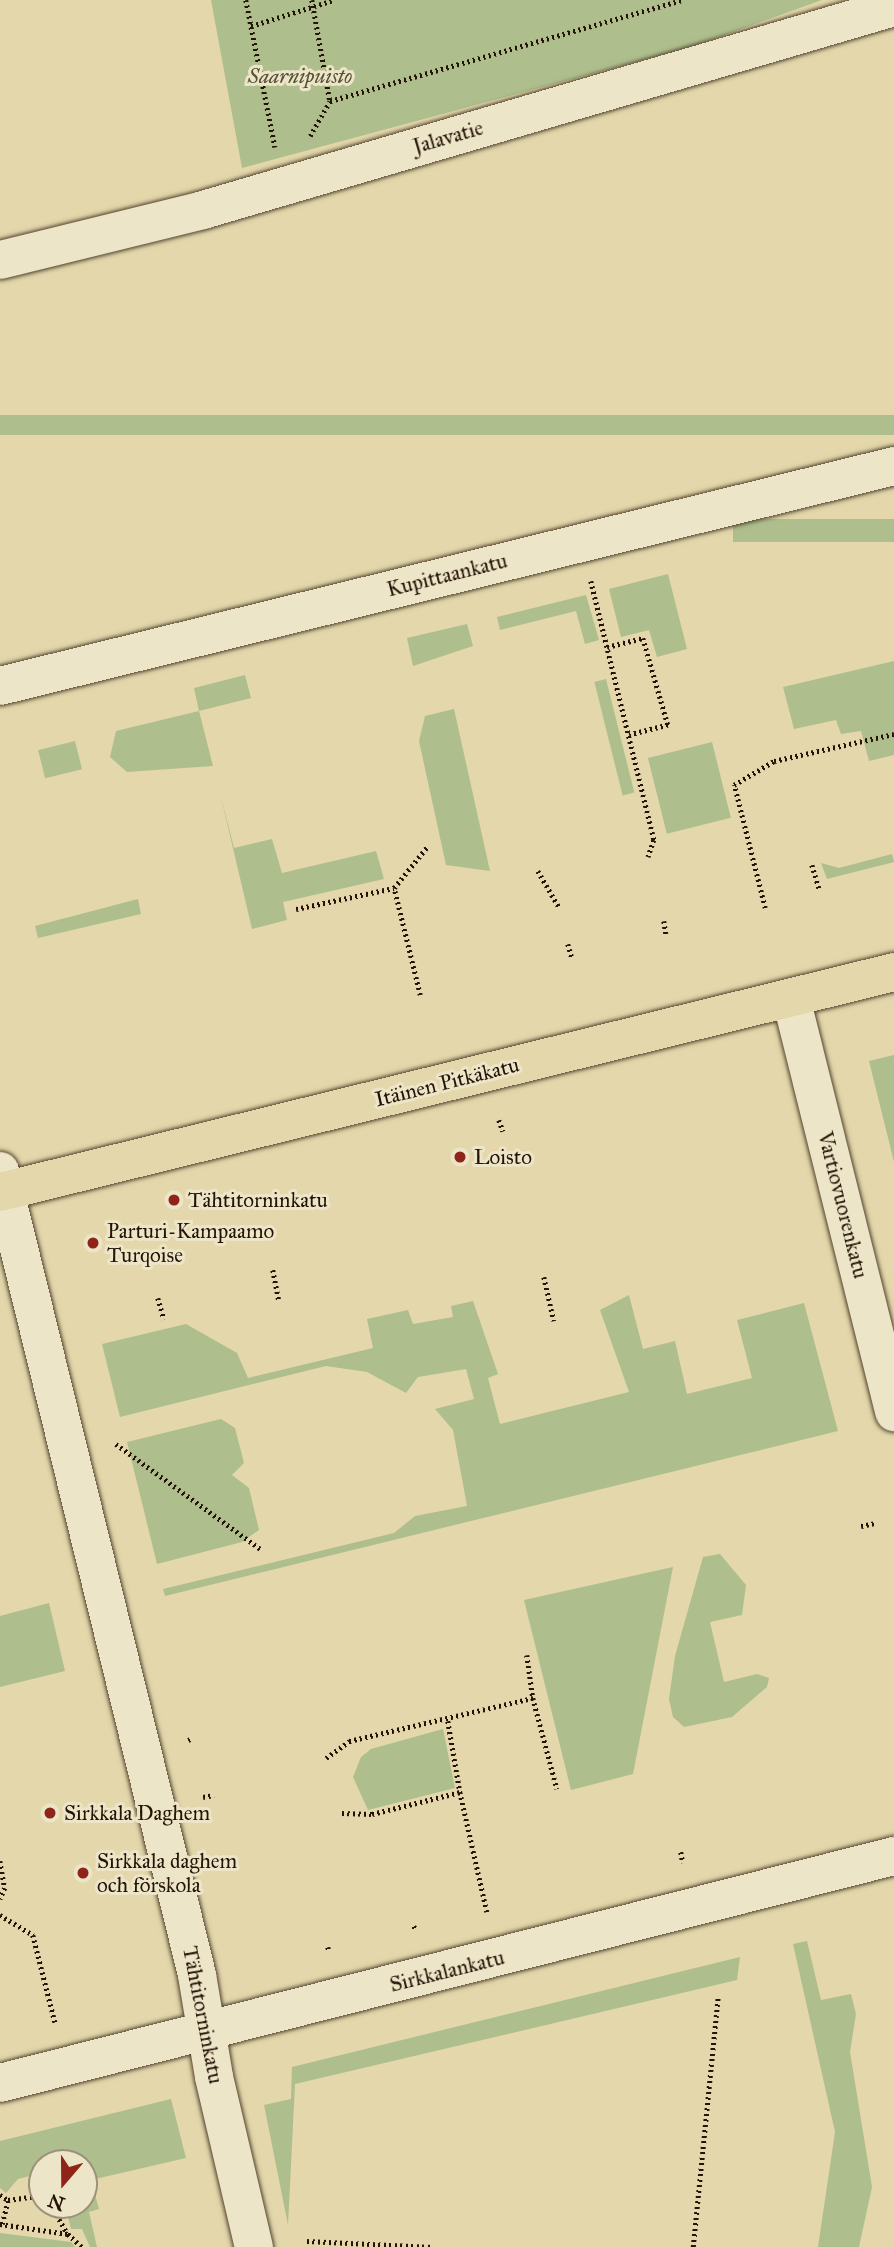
<!DOCTYPE html>
<meta charset="utf-8">
<style>
body{margin:0}
#map{position:relative;width:894px;height:2247px;overflow:hidden;background:#e3d7ab;font-family:"IM FELL Great Primer",serif}
div>[style]{position:absolute}
.green>*{inset:0;background:#aebf8d;transform-origin:0 0}
.path>*{height:4.5px;margin-top:-2.25px;transform-origin:0;background:repeating-linear-gradient(90deg,#241306 0 2px,transparent 0 5.5px)}
.roads{filter:drop-shadow(0 0 2px #54442f) drop-shadow(0 0 2px #54442f)}
.minor>*{height:38px;margin:-19px;padding:0 19px;transform-origin:19px;border-radius:19px;background:#ede5c8}
.major>*{height:38px;margin:-19px;padding:0 19px;transform-origin:19px;border-radius:19px;background:#e3d7ab}
.dots>*{width:19px;height:19px;translate:-50% -50%;box-sizing:border-box;border:4px solid #ede5c8;border-radius:50%}
span{translate:-50% -50%;white-space:nowrap;text-align:center;line-height:1.15;-webkit-text-stroke:6px #ede5c8;paint-order:stroke}
.park-label{font-size:21px;color:#544f35;font-style:italic}
.street-label{font-size:21px;color:#241306}
.poi-label{font-size:21px;color:#241306}
.left{translate:0 -50%;text-align:left}
.north{position:absolute;left:28px;top:2149px;width:70px;height:70px;box-sizing:border-box;background:#ede5c8;border:2px solid #9d917a;border-radius:50%;rotate:200deg;font-size:19px;font-weight:700;line-height:28px;text-align:center;color:#241306}
.north::after{content:'';display:block;margin:auto;width:24px;height:32px;background:#8f2418;clip-path:polygon(50% 0,100% 100%,50% 72%,0 100%)}
</style>
<div id="map">
<div class="green">
<i style="clip-path:polygon(211px 0,822px 0,691px 47px,242px 168px)"></i>
<i style="left:894px;top:415px;width:20px;height:921px;rotate:90deg"></i>
<i style="left:894px;top:519px;width:23px;height:161px;rotate:90deg"></i>
<i style="clip-path:polygon(668px 574px,687px 649px,657px 657px,649px 630px,621px 637px,609px 589px)"></i>
<i style="clip-path:polygon(586px 595px,599px 640px,585px 644px,576px 611px,500px 630px,497px 617px)"></i>
<i style="clip-path:polygon(467px 624px,473px 646px,413px 666px,407px 638px)"></i>
<i style="clip-path:polygon(894px 661px,894px 755px,869px 761px,861px 731px,841px 734px,836px 720px,794px 729px,783px 687px)"></i>
<i style="clip-path:polygon(245px 675px,251px 698px,199px 711px,213px 766px,127px 772px,110px 757px,116px 731px,199px 711px,194px 688px)"></i>
<i style="left:606px;top:679px;width:117px;height:12px;rotate:76deg"></i>
<i style="clip-path:polygon(454px 709px,490px 871px,446px 865px,419px 741px,425px 716px)"></i>
<i style="left:75px;top:741px;width:29px;height:38px;rotate:76deg"></i>
<i style="left:712px;top:742px;width:78px;height:66px;rotate:76deg"></i>
<i style="clip-path:polygon(220px 793px,234px 848px,272px 839px,282px 873px,376px 851px,384px 879px,283px 902px,287px 920px,252px 929px)"></i>
<i style="clip-path:polygon(892px 854px,894px 862px,827px 879px,821px 863px,839px 868px)"></i>
<i style="clip-path:polygon(138px 899px,141px 914px,38px 938px,35px 926px)"></i>
<i style="clip-path:polygon(894px 1055px,894px 1162px,869px 1061px)"></i>
<i style="clip-path:polygon(629px 1295px,643px 1349px,675px 1341px,687px 1394px,752px 1378px,737px 1320px,804px 1303px,838px 1431px,165px 1596px,163px 1589px,394px 1533px,415px 1516px,467px 1506px,453px 1430px,435px 1409px,474px 1399px,466px 1369px,418px 1377px,406px 1393px,367px 1372px,326px 1366px,120px 1417px,102px 1344px,186px 1324px,237px 1353px,248px 1378px,373px 1348px,367px 1319px,408px 1310px,413px 1324px,453px 1317px,451px 1306px,473px 1301px,498px 1374px,488px 1378px,500px 1424px,629px 1392px,600px 1310px)"></i>
<i style="clip-path:polygon(221px 1419px,235px 1428px,244px 1463px,232px 1475px,249px 1488px,259px 1530px,242px 1542px,157px 1564px,127px 1442px)"></i>
<i style="clip-path:polygon(720px 1554px,746px 1585px,742px 1615px,710px 1622px,724px 1682px,757px 1674px,769px 1678px,767px 1687px,732px 1717px,684px 1727px,673px 1717px,669px 1699px,675px 1656px,703px 1557px)"></i>
<i style="clip-path:polygon(673px 1567px,633px 1774px,571px 1790px,524px 1600px)"></i>
<i style="clip-path:polygon(49px 1603px,65px 1671px,0 1687px,0 1616px)"></i>
<i style="clip-path:polygon(443px 1729px,455px 1788px,368px 1810px,353px 1777px,361px 1757px,371px 1749px)"></i>
<i style="clip-path:polygon(807px 1941px,821px 2000px,851px 1994px,856px 2014px,850px 2052px,872px 2187px,859px 2247px,818px 2247px,835px 2132px,793px 1944px)"></i>
<i style="clip-path:polygon(740px 1957px,737px 1980px,295px 2084px,288px 2225px,264px 2105px,291px 2099px,292px 2067px)"></i>
<i style="clip-path:polygon(171px 2099px,186px 2158px,91px 2180px,99px 2209px,89px 2212px,97px 2247px,90px 2247px,82px 2229px,71px 2229px,65px 2205px,84px 2205px,84px 2163px,42px 2163px,42px 2173px,18px 2179px,6px 2193px,0 2188px,0 2141px)"></i>
<i style="clip-path:polygon(0 2233px,71px 2242px,75px 2247px,0 2247px)"></i>
</div>
<div class="path">
<i style="left:246px;top:0;width:150px;rotate:78.8deg"></i>
<i style="left:312px;top:0;width:103px;rotate:79.9deg"></i>
<i style="left:330px;top:101px;width:366px;rotate:-16deg"></i>
<i style="left:251px;top:26px;width:87px;rotate:-17.4deg"></i>
<i style="left:310px;top:136px;width:40px;rotate:-60.3deg"></i>
<i style="left:591px;top:581px;width:267px;rotate:76.3deg"></i>
<i style="left:654px;top:840px;width:18px;rotate:109deg"></i>
<i style="left:607px;top:647px;width:37px;rotate:-14deg"></i>
<i style="left:643px;top:638px;width:91px;rotate:74deg"></i>
<i style="left:668px;top:725px;width:40px;rotate:165.6deg"></i>
<i style="left:812px;top:865px;width:27px;rotate:73deg"></i>
<i style="left:538px;top:871px;width:42px;rotate:59.7deg"></i>
<i style="left:765px;top:908px;width:127px;rotate:-104.1deg"></i>
<i style="left:734px;top:785px;width:47px;rotate:-31deg"></i>
<i style="left:774px;top:761px;width:123px;rotate:-12.7deg"></i>
<i style="left:296px;top:909px;width:100px;rotate:-12.1deg"></i>
<i style="left:664px;top:921px;width:13px;rotate:81deg"></i>
<i style="left:568px;top:944px;width:15px;rotate:74deg"></i>
<i style="left:420px;top:995px;width:110px;rotate:-103.7deg"></i>
<i style="left:394px;top:888px;width:53px;rotate:-51.2deg"></i>
<i style="left:499px;top:1120px;width:12px;rotate:70deg"></i>
<i style="left:273px;top:1270px;width:31px;rotate:79deg"></i>
<i style="left:544px;top:1277px;width:45px;rotate:77.2deg"></i>
<i style="left:158px;top:1298px;width:22px;rotate:74deg"></i>
<i style="left:116px;top:1444px;width:180px;rotate:36deg"></i>
<i style="left:861px;top:1526px;width:14px;rotate:-12deg"></i>
<i style="left:527px;top:1655px;width:43px;rotate:82.1deg"></i>
<i style="left:448px;top:1721px;width:72px;rotate:80.4deg"></i>
<i style="left:188px;top:1740px;width:5px;rotate:-22deg"></i>
<i style="left:326px;top:1758px;width:29px;rotate:-36deg"></i>
<i style="left:349px;top:1741px;width:189px;rotate:-13.2deg"></i>
<i style="left:533px;top:1698px;width:94px;rotate:75.2deg"></i>
<i style="left:203px;top:1797px;width:11px;rotate:-10deg"></i>
<i style="left:342px;top:1813px;width:30px;rotate:2deg"></i>
<i style="left:372px;top:1814px;width:91px;rotate:-14deg"></i>
<i style="left:460px;top:1792px;width:123px;rotate:77.3deg"></i>
<i style="left:681px;top:1852px;width:11px;rotate:80deg"></i>
<i style="left:0;top:1861px;width:27px;rotate:80deg"></i>
<i style="left:5px;top:1888px;width:12px;rotate:114deg"></i>
<i style="left:0;top:1915px;width:39px;rotate:31deg"></i>
<i style="left:33px;top:1935px;width:90px;rotate:75.8deg"></i>
<i style="left:414px;top:1926px;width:4px;rotate:63deg"></i>
<i style="left:328px;top:1947px;width:4px;rotate:76deg"></i>
<i style="left:0;top:2195px;width:9px;rotate:32deg"></i>
<i style="left:8px;top:2200px;width:34px;rotate:-8deg"></i>
<i style="left:51px;top:2205px;width:34px;rotate:60deg"></i>
<i style="left:0;top:2224px;width:69px;rotate:8.4deg"></i>
<i style="left:68px;top:2234px;width:19px;rotate:43deg"></i>
<i style="left:2px;top:2224px;width:25px;rotate:-76deg"></i>
<i style="left:307px;top:2241px;width:126px;rotate:2.7deg"></i>
<i style="left:693px;top:2247px;width:252px;rotate:-84.3deg"></i>
</div>
<div class="roads">
<div class="minor">
<i style="left:0;top:260px;width:209px;rotate:-13.8deg"></i>
<i style="left:203px;top:210px;width:720px;rotate:-16.37deg"></i>
<i style="left:0;top:686px;width:921px;rotate:-13.82deg"></i>
<i style="left:791px;top:998px;width:427px;rotate:76deg"></i>
<i style="left:0;top:1171px;width:828px;rotate:76.23deg"></i>
<i style="left:197px;top:1975px;width:103px;rotate:80.5deg"></i>
<i style="left:214px;top:2077px;width:175px;rotate:76.8deg"></i>
<i style="left:0;top:2083px;width:922px;rotate:-14.25deg"></i>
</div>
<div class="major">
<i style="left:0;top:1192px;width:921px;rotate:-13.82deg"></i>
</div>
</div>
<div class="dots">
<i style="left:460px;top:1157px;background:#8f2418"></i>
<i style="left:174px;top:1200px;background:#8f2418"></i>
<i style="left:93px;top:1243px;background:#8f2418"></i>
<i style="left:50px;top:1813px;background:#8f2418"></i>
<i style="left:83px;top:1873px;background:#8f2418"></i>
</div>
<div class="park-label">
<span style="left:300px;top:76px">Saarnipuisto</span>
</div>
<div class="street-label">
<span style="left:448px;top:137px;rotate:-16deg">Jalavatie</span>
<span style="left:447px;top:575px;rotate:-14deg">Kupittaankatu</span>
<span style="left:447px;top:1082px;rotate:-14deg">Itäinen Pitkäkatu</span>
<span style="left:843px;top:1205px;rotate:76deg">Vartiovuorenkatu</span>
<span style="left:447px;top:1971px;rotate:-14deg">Sirkkalankatu</span>
<span style="left:203px;top:2015px;rotate:79deg">Tähtitorninkatu</span>
</div>
<div class="poi-label">
<span class="left" style="left:474px;top:1157px">Loisto</span>
<span class="left" style="left:188px;top:1200px">Tähtitorninkatu</span>
<span class="left" style="left:107px;top:1243px">Parturi-Kampaamo<br>Turqoise</span>
<span class="left" style="left:64px;top:1813px">Sirkkala Daghem</span>
<span class="left" style="left:97px;top:1873px">Sirkkala daghem<br>och förskola</span>
</div>
<div class="north">N</div>
</div>
